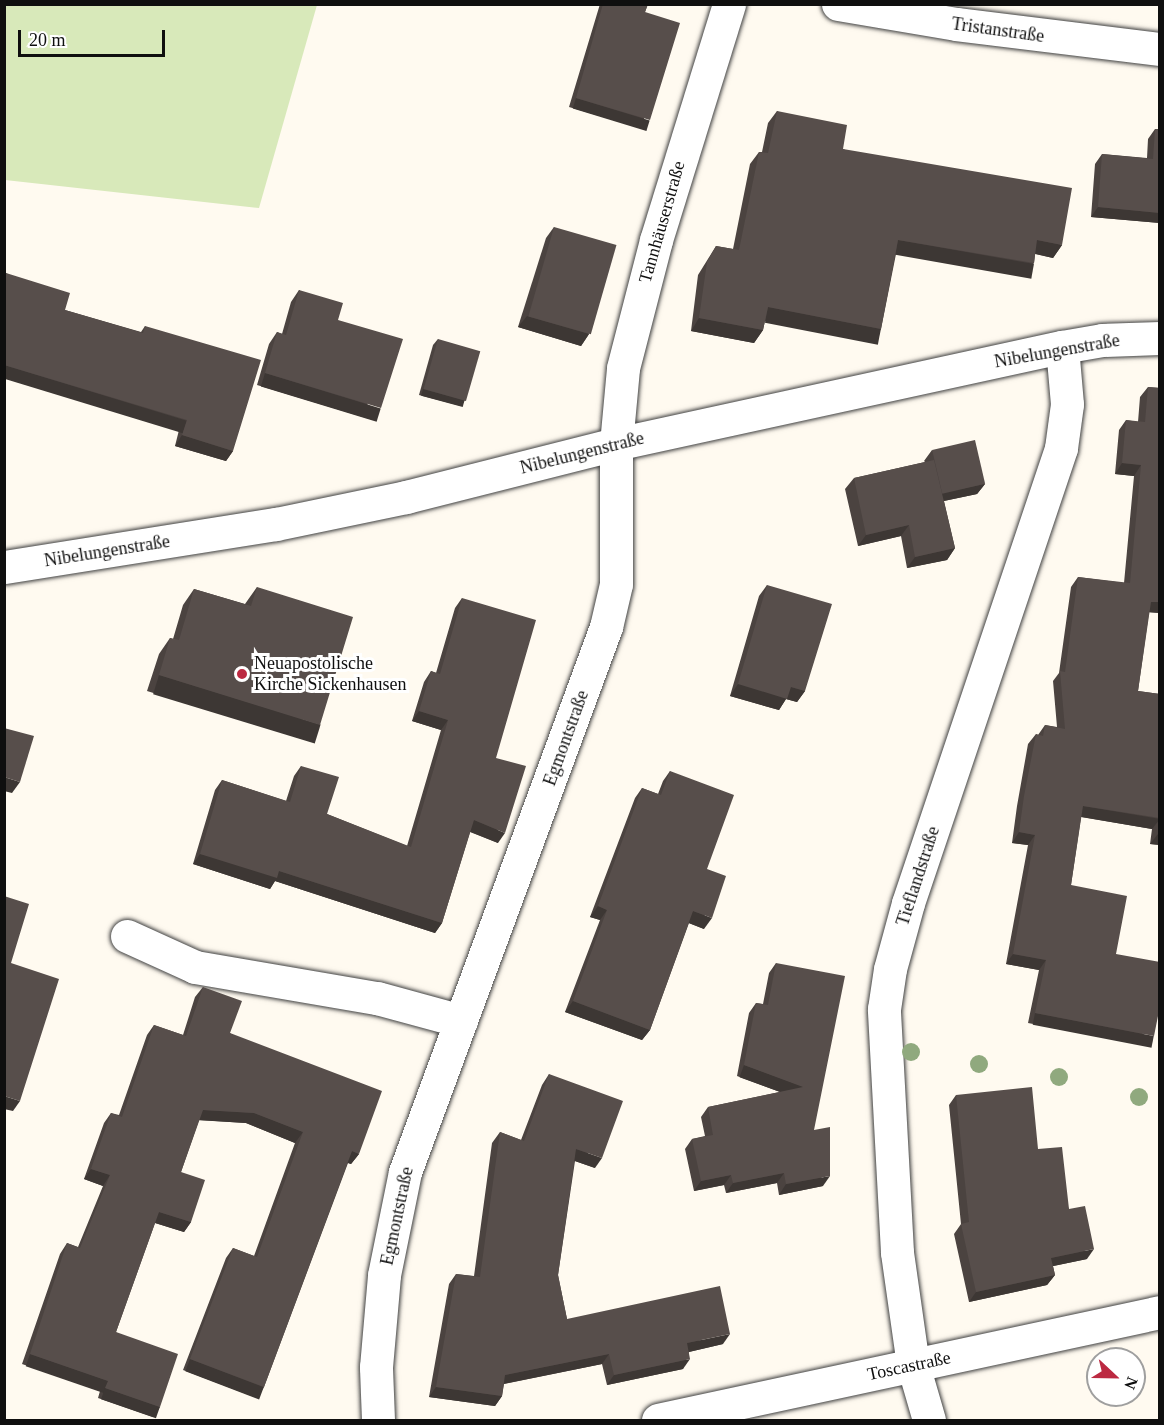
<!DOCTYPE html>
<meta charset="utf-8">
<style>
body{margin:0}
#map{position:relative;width:1164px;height:1425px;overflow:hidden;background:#fffaf0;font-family:Georgia,serif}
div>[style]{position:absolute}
.green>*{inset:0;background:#d8e9ba}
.roads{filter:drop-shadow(0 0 2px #424242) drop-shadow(0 0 2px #424242)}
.street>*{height:33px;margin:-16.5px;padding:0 16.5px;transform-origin:16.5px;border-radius:16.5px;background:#fff}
.trees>*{width:18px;height:18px;margin:-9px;border-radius:50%;background:#90a97e}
.wall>*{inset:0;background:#4b4340}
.shaded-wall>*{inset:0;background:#3d3734;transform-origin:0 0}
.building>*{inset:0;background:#574e4b;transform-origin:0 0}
.dots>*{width:16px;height:16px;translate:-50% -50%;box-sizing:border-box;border:3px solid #fff;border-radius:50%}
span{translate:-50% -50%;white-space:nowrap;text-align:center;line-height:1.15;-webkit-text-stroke:6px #fff;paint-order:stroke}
.street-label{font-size:18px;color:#0f0f0f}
.poi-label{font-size:18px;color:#0f0f0f}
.left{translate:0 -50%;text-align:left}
.frame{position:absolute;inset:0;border:6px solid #0f0f0f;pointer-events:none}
.north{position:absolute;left:1086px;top:1347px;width:60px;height:60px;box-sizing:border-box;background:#fff;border:2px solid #9f9f9f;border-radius:50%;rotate:112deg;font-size:16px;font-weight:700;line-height:24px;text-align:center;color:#0f0f0f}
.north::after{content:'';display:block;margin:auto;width:21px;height:27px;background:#bc2941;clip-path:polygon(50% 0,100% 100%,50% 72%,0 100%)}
.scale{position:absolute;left:18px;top:30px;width:147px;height:27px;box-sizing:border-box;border:3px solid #0f0f0f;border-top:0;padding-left:8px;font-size:18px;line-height:21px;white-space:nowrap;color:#0f0f0f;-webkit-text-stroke:4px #fff;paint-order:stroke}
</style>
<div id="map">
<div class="green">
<i style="clip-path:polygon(5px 4px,317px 5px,259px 208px,5px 180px)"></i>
</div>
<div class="roads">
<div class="street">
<i style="left:838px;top:4px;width:120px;rotate:9.6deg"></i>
<i style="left:956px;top:24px;width:206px;rotate:7deg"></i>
<i style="left:4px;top:567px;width:275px;rotate:-9deg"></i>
<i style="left:276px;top:524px;width:133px;rotate:-11.7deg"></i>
<i style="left:406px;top:497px;width:217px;rotate:-14.2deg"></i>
<i style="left:616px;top:444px;width:456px;rotate:-12.3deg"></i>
<i style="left:1062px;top:347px;width:41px;rotate:-9.9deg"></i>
<i style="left:1102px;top:340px;width:58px;rotate:-2deg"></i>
<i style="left:127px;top:936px;width:75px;rotate:24.5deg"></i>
<i style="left:195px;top:967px;width:185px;rotate:9.7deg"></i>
<i style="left:377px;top:998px;width:87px;rotate:15.3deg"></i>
<i style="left:378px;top:1420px;width:53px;rotate:-92.2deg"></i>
<i style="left:376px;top:1367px;width:92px;rotate:-85deg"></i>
<i style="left:384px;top:1275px;width:105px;rotate:-78.5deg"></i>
<i style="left:405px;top:1172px;width:581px;rotate:-69.76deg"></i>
<i style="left:606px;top:627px;width:44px;rotate:-76.9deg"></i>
<i style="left:616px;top:584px;width:140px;rotate:-90deg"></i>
<i style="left:616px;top:444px;width:76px;rotate:-84.7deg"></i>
<i style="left:623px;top:368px;width:132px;rotate:-75.5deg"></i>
<i style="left:656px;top:240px;width:247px;rotate:-72.8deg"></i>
<i style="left:658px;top:1420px;width:513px;rotate:-12.14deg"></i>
<i style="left:929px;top:1420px;width:57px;rotate:-106.2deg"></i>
<i style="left:913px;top:1365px;width:114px;rotate:-98.1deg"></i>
<i style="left:897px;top:1252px;width:243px;rotate:-93.1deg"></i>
<i style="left:884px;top:1009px;width:40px;rotate:-81.5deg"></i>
<i style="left:890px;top:969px;width:68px;rotate:-74.7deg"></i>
<i style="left:908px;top:903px;width:480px;rotate:-71.4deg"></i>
<i style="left:1061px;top:448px;width:44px;rotate:-82.2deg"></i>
<i style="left:1067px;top:404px;width:57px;rotate:-95deg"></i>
</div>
</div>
<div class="trees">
<i style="left:911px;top:1052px"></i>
<i style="left:979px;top:1064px"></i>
<i style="left:1059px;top:1077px"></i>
<i style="left:1139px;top:1097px"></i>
</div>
<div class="wall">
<i style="clip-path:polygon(600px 4px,648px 4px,645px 12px,644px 129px,569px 107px)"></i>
<i style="clip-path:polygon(777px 111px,843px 149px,1062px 245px,1053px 258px,1035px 254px,1034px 263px,1025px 276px,896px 254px,881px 329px,872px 342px,765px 321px,763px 330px,754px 343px,691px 331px,698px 275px,716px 246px,733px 249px,750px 164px,759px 152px,762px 152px,768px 123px)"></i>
<i style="clip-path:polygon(1155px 129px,1160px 223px,1091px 217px,1095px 164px,1102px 154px,1147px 158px,1148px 139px)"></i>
<i style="clip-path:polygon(554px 227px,589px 334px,581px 346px,518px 327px,546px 238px)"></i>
<i style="clip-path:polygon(6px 273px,65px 310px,141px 332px,145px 326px,233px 451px,226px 461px,175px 446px,179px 430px,4px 378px,4px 275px)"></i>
<i style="clip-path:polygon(299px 290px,338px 320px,373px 420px,257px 385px,269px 344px,277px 332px,282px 334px,291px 302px)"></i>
<i style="clip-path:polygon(438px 339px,465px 400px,461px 406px,419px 395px,433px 345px)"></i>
<i style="clip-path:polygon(1148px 387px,1160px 388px,1160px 613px,1149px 612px,1138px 691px,1160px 694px,1160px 845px,1150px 844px,1152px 829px,1081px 817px,1071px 885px,1116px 954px,1147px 1046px,1028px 1023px,1039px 970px,1006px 964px,1028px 845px,1012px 843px,1017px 806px,1028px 744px,1036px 734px,1038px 735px,1045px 725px,1057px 727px,1053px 681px,1059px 673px,1071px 587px,1078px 577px,1124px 583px,1134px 476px,1115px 474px,1119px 430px,1126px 420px,1138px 422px,1140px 397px)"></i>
<i style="clip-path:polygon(932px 450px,985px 484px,977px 494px,944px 501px,955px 548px,947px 560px,907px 568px,901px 536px,858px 546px,845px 489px,854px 478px,925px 462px,924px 461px)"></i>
<i style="clip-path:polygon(767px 585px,805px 691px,797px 702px,786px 699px,779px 710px,730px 696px,759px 596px)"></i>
<i style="clip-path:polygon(257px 587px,309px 741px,147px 691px,159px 654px,170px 638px,173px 639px,183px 605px,194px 589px,245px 604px)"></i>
<i style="clip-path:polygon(462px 598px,496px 758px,498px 843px,470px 832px,442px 923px,435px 933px,275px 881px,270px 889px,193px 864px,215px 790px,222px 780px,286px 801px,294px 776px,301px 766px,327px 814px,407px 846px,441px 730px,412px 721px,424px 682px,431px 671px,436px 673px,455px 608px)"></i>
<i style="clip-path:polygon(670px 771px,707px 869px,704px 929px,689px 923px,650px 1030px,642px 1040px,565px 1012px,600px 920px,590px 917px,635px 798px,642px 788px,658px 794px,663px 781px)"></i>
<i style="clip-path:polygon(776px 963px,814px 1130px,823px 1186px,779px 1195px,777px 1183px,726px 1193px,724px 1185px,694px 1191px,685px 1149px,692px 1139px,705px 1136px,701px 1117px,708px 1107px,780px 1092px,737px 1076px,749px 1013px,756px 1003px,763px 1004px,769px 973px)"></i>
<i style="clip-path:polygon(203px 987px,230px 1033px,359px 1154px,351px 1164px,348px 1163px,264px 1387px,257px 1398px,183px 1370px,226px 1258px,233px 1248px,254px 1256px,295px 1143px,246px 1123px,199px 1120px,181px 1172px,191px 1222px,184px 1232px,155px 1223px,116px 1332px,160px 1407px,153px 1417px,98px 1398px,100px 1391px,22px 1364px,60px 1254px,67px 1243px,78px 1247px,103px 1186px,84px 1179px,104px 1123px,111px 1113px,119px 1115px,147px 1035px,154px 1025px,183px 1035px,195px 997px)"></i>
<i style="clip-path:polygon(549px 1074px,595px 1168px,575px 1161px,558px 1275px,567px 1319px,723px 1344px,689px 1352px,683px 1369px,607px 1385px,602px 1364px,504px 1384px,502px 1396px,495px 1406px,429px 1397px,449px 1284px,456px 1274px,474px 1276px,492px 1143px,500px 1132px,521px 1140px,542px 1085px)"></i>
<i style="clip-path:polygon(956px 1095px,1038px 1149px,1069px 1209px,1087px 1259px,1053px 1266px,1055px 1275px,1047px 1285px,969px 1302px,954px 1234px,961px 1224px,949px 1105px)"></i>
</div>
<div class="shaded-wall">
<i style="left:576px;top:98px;width:77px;height:11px;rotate:17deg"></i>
<i style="clip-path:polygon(1098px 207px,1160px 213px,1160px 223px,1091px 217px)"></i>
<i style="left:898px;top:240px;width:138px;height:15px;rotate:10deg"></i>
<i style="clip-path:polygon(1037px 240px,1062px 245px,1053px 258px,1028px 252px)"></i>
<i style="left:768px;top:307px;width:115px;height:16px;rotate:11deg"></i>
<i style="clip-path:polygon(527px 316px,589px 334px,581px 346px,518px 327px)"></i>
<i style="clip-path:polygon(699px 318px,763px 330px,754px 343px,691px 331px)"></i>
<i style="left:4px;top:365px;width:191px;height:13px;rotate:17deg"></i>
<i style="left:265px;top:373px;width:121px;height:14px;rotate:17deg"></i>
<i style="left:423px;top:389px;width:43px;height:7px;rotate:15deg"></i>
<i style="clip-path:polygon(182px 435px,233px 451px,226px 461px,175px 446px)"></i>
<i style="clip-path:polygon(1122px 463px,1141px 465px,1134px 476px,1115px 474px)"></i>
<i style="clip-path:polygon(985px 484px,977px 494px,934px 503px,942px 493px)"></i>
<i style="clip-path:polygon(909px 525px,901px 536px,858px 546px,866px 535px)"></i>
<i style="clip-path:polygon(955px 548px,947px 560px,907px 568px,915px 557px)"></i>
<i style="clip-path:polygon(1151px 602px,1160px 602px,1160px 613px,1144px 612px)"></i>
<i style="left:159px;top:675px;width:169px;height:20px;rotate:17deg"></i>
<i style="clip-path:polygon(738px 684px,791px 687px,805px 691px,797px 702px,786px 699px,779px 710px,730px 696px)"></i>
<i style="clip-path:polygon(419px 711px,448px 720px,441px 730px,412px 721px)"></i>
<i style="clip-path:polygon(4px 777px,20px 782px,12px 793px,4px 791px)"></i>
<i style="clip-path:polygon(1083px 806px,1160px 819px,1152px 829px,1076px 816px)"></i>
<i style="clip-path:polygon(474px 820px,505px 833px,498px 843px,466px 830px)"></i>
<i style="clip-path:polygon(1019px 832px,1035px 835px,1028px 845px,1012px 843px)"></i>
<i style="clip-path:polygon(1158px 834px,1160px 834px,1160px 845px,1150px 844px)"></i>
<i style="clip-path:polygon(200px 854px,279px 871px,442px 923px,435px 933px,275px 881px,270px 889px,193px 864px)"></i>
<i style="clip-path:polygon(598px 906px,607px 910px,600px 920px,590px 917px)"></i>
<i style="clip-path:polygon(693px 911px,712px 918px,704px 929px,686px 922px)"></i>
<i style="clip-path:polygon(1013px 954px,1046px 960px,1039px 970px,1006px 964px)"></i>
<i style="clip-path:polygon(573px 1001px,650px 1030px,642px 1040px,565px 1012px)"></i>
<i style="left:1035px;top:1013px;width:121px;height:12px;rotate:11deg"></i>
<i style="left:744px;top:1065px;width:63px;height:13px;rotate:20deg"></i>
<i style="clip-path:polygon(4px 1096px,20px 1101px,13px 1111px,4px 1109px)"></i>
<i style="clip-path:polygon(203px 1110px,254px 1113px,303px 1132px,295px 1143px,246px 1123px,196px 1120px)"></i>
<i style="clip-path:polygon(576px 1149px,602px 1158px,595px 1168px,569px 1159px)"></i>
<i style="clip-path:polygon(352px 1151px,359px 1154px,351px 1164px,345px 1162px)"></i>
<i style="clip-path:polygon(91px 1169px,110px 1175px,103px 1186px,84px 1179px)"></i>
<i style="clip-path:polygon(784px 1173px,777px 1183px,726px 1193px,733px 1183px)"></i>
<i style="clip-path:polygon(731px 1175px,724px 1185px,694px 1191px,701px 1181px)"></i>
<i style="clip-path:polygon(830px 1176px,823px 1186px,779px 1195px,786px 1184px)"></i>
<i style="clip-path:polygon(159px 1212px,191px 1222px,184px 1232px,152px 1222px)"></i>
<i style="clip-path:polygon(1094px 1249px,1087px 1259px,1044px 1268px,1051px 1258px)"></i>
<i style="clip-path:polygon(1055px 1275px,1047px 1285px,969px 1302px,976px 1292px)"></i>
<i style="clip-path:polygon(730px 1334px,723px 1344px,680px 1354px,687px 1343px)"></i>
<i style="left:30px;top:1354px;width:83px;height:13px;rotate:19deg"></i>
<i style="clip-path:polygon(609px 1354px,602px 1364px,498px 1385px,505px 1375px)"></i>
<i style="left:190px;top:1359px;width:79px;height:13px;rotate:21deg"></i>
<i style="clip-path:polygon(690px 1359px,683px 1369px,607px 1385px,614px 1375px)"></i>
<i style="clip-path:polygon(436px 1387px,502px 1396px,495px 1406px,429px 1397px)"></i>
<i style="left:105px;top:1388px;width:58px;height:12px;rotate:19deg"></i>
</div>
<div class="building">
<i style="clip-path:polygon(603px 4px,648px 4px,645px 12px,680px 23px,650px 120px,576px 98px)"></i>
<i style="clip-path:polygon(777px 111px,847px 125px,843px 149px,1072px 188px,1062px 245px,1037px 240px,1034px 263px,898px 240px,881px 329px,768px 307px,763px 330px,699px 318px,707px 262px,716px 246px,739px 250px,759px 152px,768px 153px)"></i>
<i style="clip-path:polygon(1155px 129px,1160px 129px,1160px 213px,1098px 207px,1102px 154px,1153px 159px)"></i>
<i style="left:554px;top:227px;width:65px;height:93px;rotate:16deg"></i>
<i style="clip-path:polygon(6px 273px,70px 293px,65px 310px,143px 333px,145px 326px,261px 360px,233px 451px,182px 435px,187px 420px,4px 365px,4px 277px)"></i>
<i style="clip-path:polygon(299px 290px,343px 303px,338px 320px,403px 339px,381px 408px,265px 373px,277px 332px,286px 335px)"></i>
<i style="left:438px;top:339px;width:44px;height:52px;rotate:16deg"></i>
<i style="clip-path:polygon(1148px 387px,1160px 388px,1160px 602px,1151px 602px,1138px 691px,1160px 694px,1160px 818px,1083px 806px,1071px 885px,1127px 896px,1116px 954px,1160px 962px,1160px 1006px,1154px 1036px,1035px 1013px,1046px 960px,1013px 954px,1035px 835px,1019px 832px,1024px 796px,1036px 734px,1043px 736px,1045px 725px,1065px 729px,1060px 671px,1065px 672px,1078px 577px,1130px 583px,1141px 465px,1122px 463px,1126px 420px,1145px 422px)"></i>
<i style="left:975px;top:440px;width:45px;height:44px;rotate:77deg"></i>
<i style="clip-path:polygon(934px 460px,955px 548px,915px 557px,909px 525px,866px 535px,854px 478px)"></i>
<i style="clip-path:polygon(767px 585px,832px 604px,805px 691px,791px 687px,787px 699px,738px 684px)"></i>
<i style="clip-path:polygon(257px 587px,353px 617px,320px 725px,159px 675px,170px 638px,179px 640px,194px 589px,251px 606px)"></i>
<i style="clip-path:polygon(462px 598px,536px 620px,496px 758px,526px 766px,505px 833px,474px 820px,442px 923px,279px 871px,277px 878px,200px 854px,222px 780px,290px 802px,301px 766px,339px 777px,327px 814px,411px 847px,448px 720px,419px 711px,431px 671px,440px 674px)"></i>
<i style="clip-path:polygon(4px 728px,34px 736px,20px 782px,4px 777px)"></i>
<i style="clip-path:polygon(670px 771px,734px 795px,707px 869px,726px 876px,712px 918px,693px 911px,650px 1030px,573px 1001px,607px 910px,598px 906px,642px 788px,661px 795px)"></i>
<i style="clip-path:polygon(1160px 819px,1160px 834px,1158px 834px)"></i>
<i style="clip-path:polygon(4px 896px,29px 904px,11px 963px,59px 979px,20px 1101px,4px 1096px)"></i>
<i style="clip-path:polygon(776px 963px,845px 976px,814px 1130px,830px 1127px,830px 1176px,786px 1184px,784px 1173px,733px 1183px,731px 1175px,701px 1181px,692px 1139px,713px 1135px,708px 1107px,803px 1087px,744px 1065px,756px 1003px,768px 1005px)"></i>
<i style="clip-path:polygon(203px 987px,242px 1001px,230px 1033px,382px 1091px,359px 1154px,352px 1151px,264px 1387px,190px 1359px,233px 1248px,257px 1257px,303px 1132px,254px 1113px,203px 1110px,181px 1172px,205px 1180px,191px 1222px,159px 1212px,116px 1332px,178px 1354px,160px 1407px,105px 1388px,108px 1381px,30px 1354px,67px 1243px,80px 1248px,110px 1175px,91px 1169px,111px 1113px,122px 1117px,154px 1025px,186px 1036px)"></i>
<i style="clip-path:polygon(549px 1074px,623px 1101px,602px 1158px,576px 1149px,558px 1275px,567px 1319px,720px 1286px,730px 1334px,687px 1343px,690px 1359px,614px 1375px,609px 1354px,505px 1375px,502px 1396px,436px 1387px,456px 1274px,480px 1277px,500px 1132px,524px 1141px)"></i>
<i style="clip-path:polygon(1032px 1087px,1038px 1149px,1062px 1147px,1069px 1209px,1085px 1206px,1094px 1249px,1051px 1258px,1055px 1275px,976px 1292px,961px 1224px,969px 1222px,956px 1095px)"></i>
</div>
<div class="dots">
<i style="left:242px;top:674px;background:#bc2941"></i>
</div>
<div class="street-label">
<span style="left:998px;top:30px;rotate:8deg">Tristanstraße</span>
<span style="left:662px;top:222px;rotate:-74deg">Tannhäuserstraße</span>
<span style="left:1057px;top:351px;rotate:-10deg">Nibelungenstraße</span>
<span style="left:582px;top:453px;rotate:-14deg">Nibelungenstraße</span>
<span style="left:107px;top:551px;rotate:-9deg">Nibelungenstraße</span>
<span style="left:566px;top:738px;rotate:-70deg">Egmontstraße</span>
<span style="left:918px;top:876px;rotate:-72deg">Tieflandstraße</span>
<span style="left:397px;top:1216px;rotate:-78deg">Egmontstraße</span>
<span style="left:909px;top:1366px;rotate:-12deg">Toscastraße</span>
</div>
<div class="poi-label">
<span class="left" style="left:254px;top:674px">Neuapostolische<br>Kirche Sickenhausen</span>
</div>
<div class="frame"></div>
<div class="north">N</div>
<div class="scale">20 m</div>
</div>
